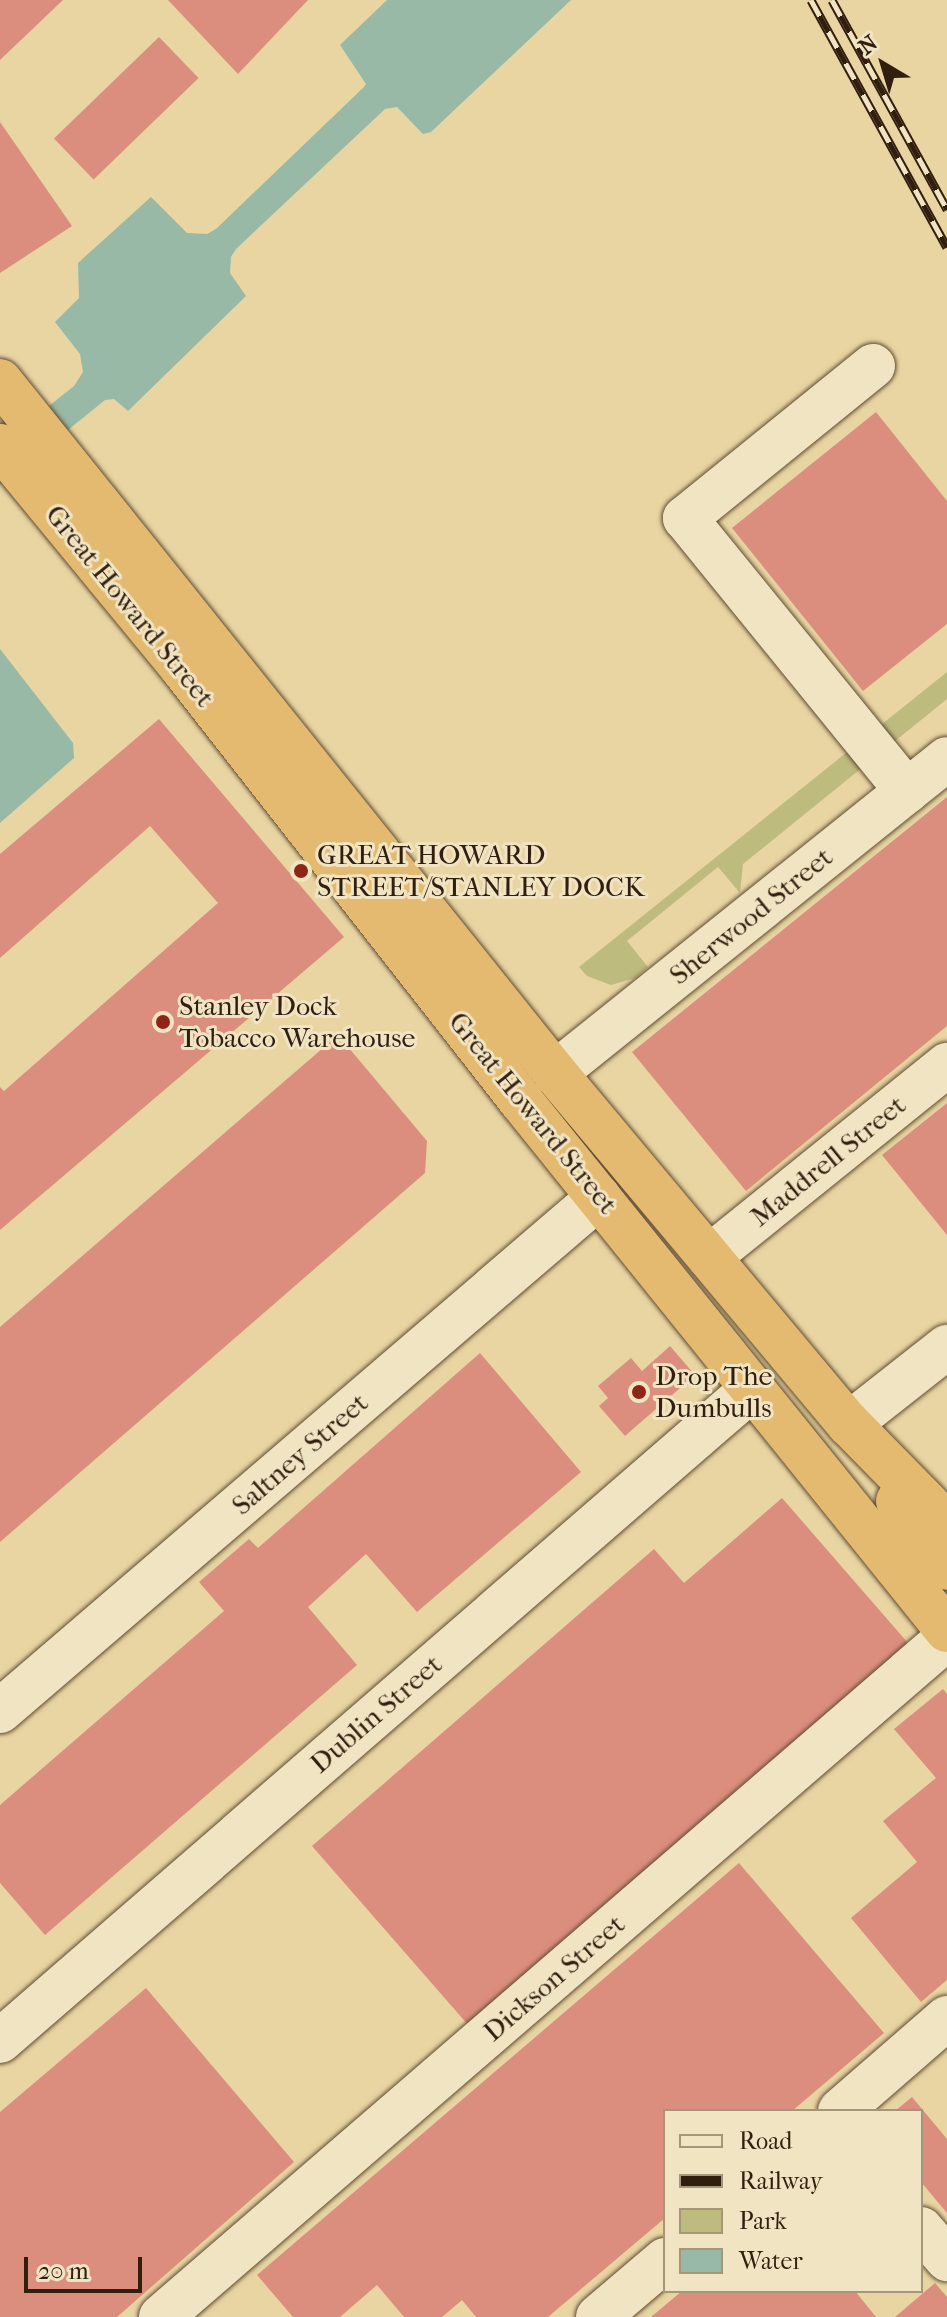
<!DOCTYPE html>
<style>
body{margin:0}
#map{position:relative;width:947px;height:2317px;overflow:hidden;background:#e8d5a2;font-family:"IM FELL French Canon",serif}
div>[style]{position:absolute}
.green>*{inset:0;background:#bebb7f}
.water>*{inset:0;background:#97b9a6}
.building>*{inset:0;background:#dc8e7e;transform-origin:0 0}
.roads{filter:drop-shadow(0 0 2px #604c33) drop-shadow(0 0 2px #604c33)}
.minor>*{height:44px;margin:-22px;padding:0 22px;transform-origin:22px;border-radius:22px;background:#f0e4c3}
.highway>*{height:44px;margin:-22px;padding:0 22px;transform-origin:22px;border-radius:22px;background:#e4ba71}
.rail>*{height:9px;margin-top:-4.5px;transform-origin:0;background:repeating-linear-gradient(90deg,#f0e4c3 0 18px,#321e0e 0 36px);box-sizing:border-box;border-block:2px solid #321e0e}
.dots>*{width:22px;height:22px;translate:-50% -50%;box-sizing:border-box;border:4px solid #f0e4c3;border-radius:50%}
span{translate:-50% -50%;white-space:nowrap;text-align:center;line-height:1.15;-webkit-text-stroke:6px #f0e4c3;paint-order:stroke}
.street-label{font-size:28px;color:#321e0e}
.poi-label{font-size:28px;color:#321e0e}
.left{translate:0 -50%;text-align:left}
.legend{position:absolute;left:663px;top:2109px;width:260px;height:184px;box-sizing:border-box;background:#f0e4c3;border:2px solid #a4957b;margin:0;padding:10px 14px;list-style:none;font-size:24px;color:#321e0e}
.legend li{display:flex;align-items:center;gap:16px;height:40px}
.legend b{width:40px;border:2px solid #a4957b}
.north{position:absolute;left:843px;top:24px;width:80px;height:80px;-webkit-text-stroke:6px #f0e4c3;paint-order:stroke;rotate:322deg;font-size:22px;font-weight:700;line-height:32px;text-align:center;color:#321e0e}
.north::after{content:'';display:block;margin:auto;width:28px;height:36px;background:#321e0e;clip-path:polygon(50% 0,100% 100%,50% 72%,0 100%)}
.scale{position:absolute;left:24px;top:2257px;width:118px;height:36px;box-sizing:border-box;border:4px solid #321e0e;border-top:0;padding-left:10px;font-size:24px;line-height:28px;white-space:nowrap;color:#321e0e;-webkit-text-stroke:6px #f0e4c3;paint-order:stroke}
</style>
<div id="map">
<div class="green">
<i style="clip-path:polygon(947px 672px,947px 699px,743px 864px,740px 893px,718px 867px,627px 941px,648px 967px,635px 978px,611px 985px,587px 976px,579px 967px)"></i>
</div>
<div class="water">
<i style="clip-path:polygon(387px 0,571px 0,431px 132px,423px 134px,397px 107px,385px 109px,236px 249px,231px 257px,230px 273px,246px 296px,128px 411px,114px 399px,105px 400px,0 485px,0 445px,74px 386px,83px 372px,80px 354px,55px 322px,79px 298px,78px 263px,151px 197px,187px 233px,207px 234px,216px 229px,364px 87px,366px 84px,340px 45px)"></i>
<i style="clip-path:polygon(0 649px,73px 743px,74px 758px,0 823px)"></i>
</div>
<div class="building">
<i style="clip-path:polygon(0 0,63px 0,0 60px)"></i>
<i style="clip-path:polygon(168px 0,308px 0,238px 74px)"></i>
<i style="left:159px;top:37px;width:57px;height:146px;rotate:46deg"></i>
<i style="clip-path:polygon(0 122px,72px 226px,0 273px)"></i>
<i style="clip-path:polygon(876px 412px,947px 501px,947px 624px,863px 691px,732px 528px)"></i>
<i style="clip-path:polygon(159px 719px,344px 937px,0 1230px,0 1087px,4px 1091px,218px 903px,150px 826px,0 958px,0 854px)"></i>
<i style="clip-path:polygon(947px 797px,947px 1026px,746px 1191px,632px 1052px)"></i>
<i style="clip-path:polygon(338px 1035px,427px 1141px,425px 1173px,0 1542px,0 1327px)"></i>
<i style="clip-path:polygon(947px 1103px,947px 1235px,882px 1155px)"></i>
<i style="clip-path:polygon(670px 1346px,695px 1375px,625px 1436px,599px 1406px,608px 1398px,598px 1386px,631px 1358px,642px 1371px)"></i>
<i style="clip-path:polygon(480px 1353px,581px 1472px,417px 1612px,366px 1554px,308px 1607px,357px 1665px,45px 1935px,0 1883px,0 1805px,224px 1611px,199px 1582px,249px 1539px,258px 1548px)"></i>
<i style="clip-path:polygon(782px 1498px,908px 1643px,469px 2026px,312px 1846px,654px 1549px,684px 1583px)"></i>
<i style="clip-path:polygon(943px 1689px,947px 1694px,947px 1980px,921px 2002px,851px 1918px,917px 1862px,883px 1821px,936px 1778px,894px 1729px)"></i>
<i style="clip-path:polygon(739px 1863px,884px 2033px,792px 2111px,665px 2111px,665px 2218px,548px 2317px,476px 2317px,462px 2300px,442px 2317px,404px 2317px,377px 2285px,340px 2317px,293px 2317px,257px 2275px)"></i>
<i style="clip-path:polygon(146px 1988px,294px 2162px,117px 2317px,0 2317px,0 2112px)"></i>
<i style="clip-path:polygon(912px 2097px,947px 2139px,947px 2213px,921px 2182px,921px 2111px,895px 2111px)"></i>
<i style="clip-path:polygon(935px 2283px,947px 2297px,947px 2317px,895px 2317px)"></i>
<i style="clip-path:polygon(682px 2291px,855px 2291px,876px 2317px,651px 2317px)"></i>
</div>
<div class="roads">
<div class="minor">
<i style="left:873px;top:366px;width:242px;rotate:141deg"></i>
<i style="left:685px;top:518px;width:352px;rotate:50.9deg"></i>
<i style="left:555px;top:1073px;width:502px;rotate:-38.7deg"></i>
<i style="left:709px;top:1257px;width:306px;rotate:-38.9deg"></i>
<i style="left:849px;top:1424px;width:125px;rotate:-38.2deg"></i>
<i style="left:0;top:1711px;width:789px;rotate:-40.63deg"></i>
<i style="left:0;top:2041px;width:997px;rotate:-40.93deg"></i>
<i style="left:840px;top:2111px;width:142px;rotate:-41deg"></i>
<i style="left:921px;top:2229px;width:40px;rotate:49deg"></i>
<i style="left:161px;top:2317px;width:1039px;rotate:-40.82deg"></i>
<i style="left:598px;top:2317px;width:88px;rotate:-40.4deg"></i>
</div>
<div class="highway">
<i style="left:0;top:381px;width:887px;rotate:51.27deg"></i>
<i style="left:555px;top:1073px;width:458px;rotate:50.1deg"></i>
<i style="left:849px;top:1424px;width:140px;rotate:45.6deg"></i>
<i style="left:0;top:446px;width:288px;rotate:50.6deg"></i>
<i style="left:183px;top:669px;width:549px;rotate:51.96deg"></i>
<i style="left:521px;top:1101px;width:679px;rotate:51.16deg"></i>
<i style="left:898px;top:1501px;width:43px;rotate:57.4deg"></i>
<i style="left:921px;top:1537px;width:40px;rotate:50deg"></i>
</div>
</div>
<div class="rail">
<i style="left:811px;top:0;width:282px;rotate:61.2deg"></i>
<i style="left:832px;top:0;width:239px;rotate:61.2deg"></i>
</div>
<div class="dots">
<i style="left:301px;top:871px;background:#8f2418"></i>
<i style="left:163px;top:1022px;background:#8f2418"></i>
<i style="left:639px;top:1392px;background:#8f2418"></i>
</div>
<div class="street-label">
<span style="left:130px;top:606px;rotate:51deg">Great Howard Street</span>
<span style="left:751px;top:916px;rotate:-39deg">Sherwood Street</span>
<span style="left:533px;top:1113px;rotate:51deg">Great Howard Street</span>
<span style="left:828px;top:1161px;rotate:-39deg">Maddrell Street</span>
<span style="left:300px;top:1454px;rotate:-41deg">Saltney Street</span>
<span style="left:376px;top:1714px;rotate:-41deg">Dublin Street</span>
<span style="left:554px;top:1978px;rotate:-41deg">Dickson Street</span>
</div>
<div class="poi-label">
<span class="left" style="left:317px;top:871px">GREAT HOWARD<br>STREET/STANLEY DOCK</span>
<span class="left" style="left:179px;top:1022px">Stanley Dock<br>Tobacco Warehouse</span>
<span class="left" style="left:655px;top:1392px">Drop The<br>Dumbulls</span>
</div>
<ul class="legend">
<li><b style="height:10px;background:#f0e4c3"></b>Road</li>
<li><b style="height:10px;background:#321e0e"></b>Railway</li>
<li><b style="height:22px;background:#bebb7f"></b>Park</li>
<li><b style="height:22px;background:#97b9a6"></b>Water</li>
</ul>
<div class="north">N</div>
<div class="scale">20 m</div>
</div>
